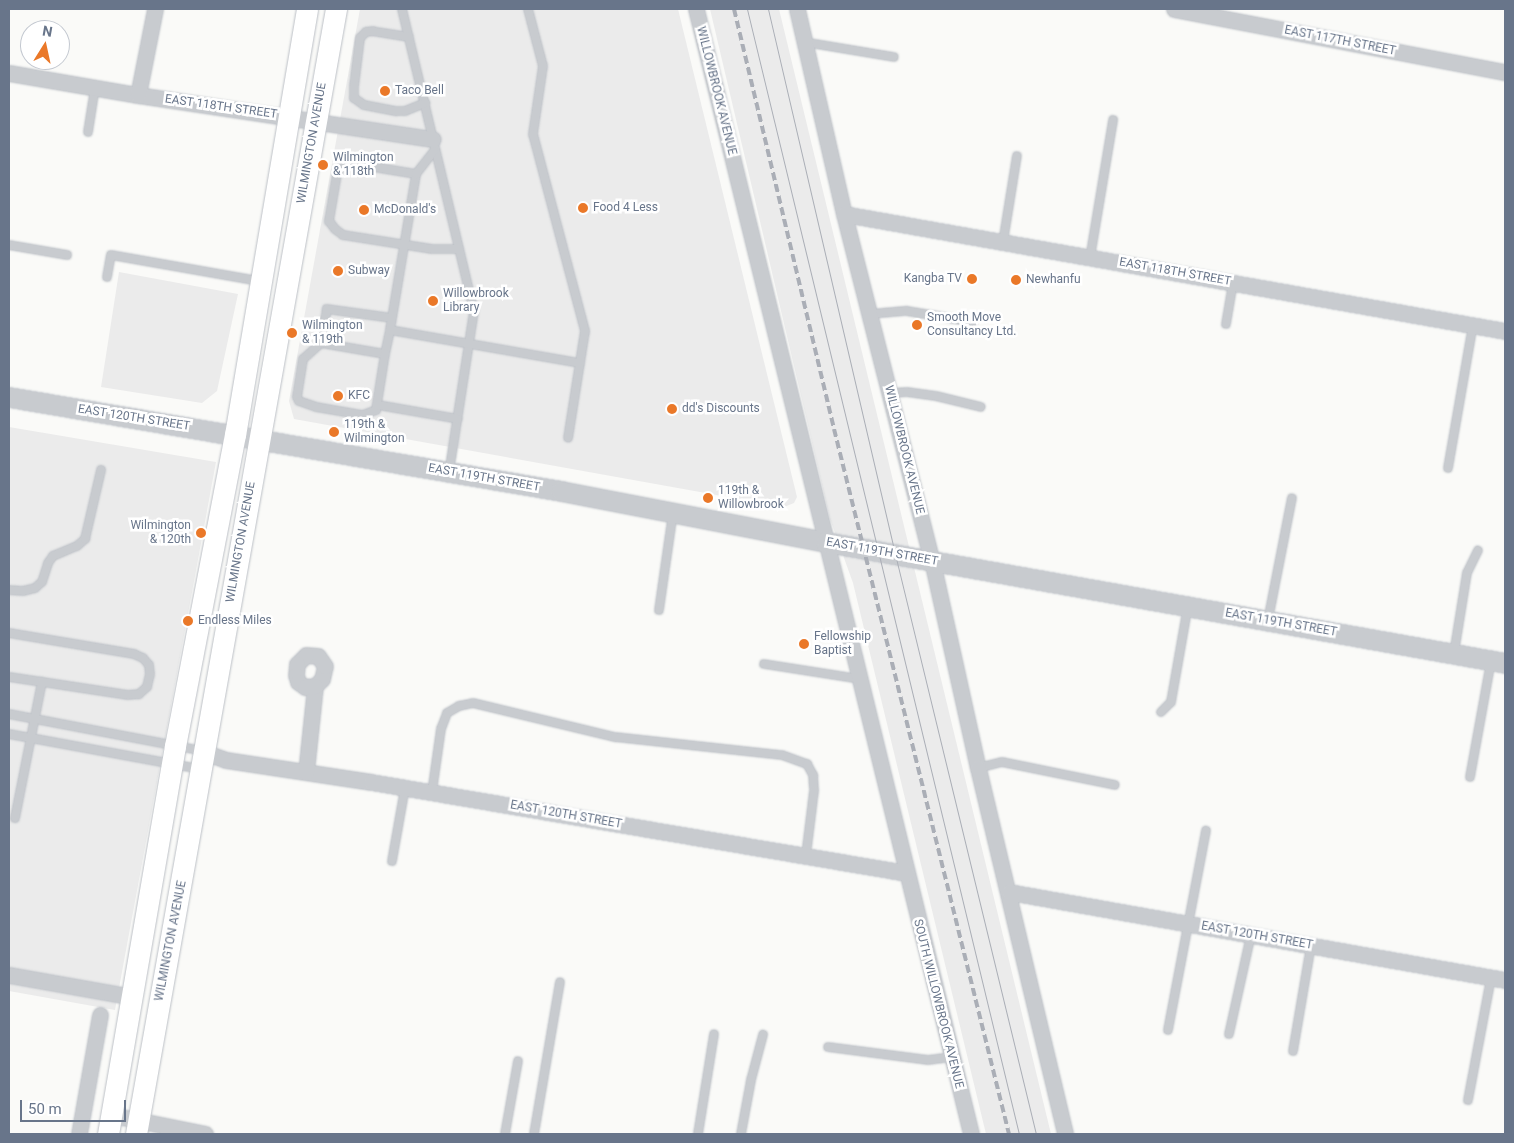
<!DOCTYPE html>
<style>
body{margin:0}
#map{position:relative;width:1514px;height:1143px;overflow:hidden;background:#fafaf8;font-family:Roboto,sans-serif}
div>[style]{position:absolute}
.built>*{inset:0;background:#ebebeb}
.roads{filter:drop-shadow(0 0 1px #bcc0c6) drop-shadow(0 0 1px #bcc0c6)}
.service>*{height:8px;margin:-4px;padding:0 4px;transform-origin:4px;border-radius:4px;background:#c8cbcf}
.minor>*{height:15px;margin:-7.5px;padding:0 7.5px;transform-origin:7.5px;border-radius:7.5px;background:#c8cbcf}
.tertiary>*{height:19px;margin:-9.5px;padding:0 9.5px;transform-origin:9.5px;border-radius:9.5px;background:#c8cbcf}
.secondary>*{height:21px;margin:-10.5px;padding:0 10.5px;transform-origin:10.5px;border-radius:10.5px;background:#fff}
.tram>*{height:1px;margin:-0.5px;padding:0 0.5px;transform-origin:0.5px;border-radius:0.5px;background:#aaaeb6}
.rail>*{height:4px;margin-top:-2px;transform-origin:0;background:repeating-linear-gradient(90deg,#aaaeb6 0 8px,transparent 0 12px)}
.dots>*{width:14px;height:14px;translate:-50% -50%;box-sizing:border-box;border:2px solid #fff;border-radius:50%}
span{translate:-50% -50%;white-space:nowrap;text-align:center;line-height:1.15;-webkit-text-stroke:5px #fff;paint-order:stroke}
.street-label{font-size:12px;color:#68758a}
.poi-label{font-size:12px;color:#68758a}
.left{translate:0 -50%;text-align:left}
.right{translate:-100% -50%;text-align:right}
.frame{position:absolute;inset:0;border:10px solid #68758a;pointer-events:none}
.north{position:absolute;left:20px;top:20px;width:50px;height:50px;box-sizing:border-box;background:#fff;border:1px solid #c3c8d0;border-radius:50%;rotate:10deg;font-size:14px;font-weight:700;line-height:20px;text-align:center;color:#68758a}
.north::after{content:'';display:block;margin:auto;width:18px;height:22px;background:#ea7828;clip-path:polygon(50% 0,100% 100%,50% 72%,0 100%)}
.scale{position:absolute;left:20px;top:1100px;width:106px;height:22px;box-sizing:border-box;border:2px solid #68758a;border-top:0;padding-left:6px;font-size:15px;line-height:18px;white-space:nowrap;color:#68758a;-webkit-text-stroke:4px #fff;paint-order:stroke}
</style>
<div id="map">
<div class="built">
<i style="clip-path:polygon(360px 9px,678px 9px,797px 497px,794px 503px,784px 507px,294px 419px,289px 401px)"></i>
<i style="clip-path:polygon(710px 9px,779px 9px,1051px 1134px,986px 1134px,853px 583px,830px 519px)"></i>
<i style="clip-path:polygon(119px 272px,238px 294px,217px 391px,202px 403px,101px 387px)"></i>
<i style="clip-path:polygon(9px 427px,216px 462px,115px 1010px,9px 991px)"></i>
</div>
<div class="roads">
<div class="service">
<i style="left:402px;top:9px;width:310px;rotate:76.6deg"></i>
<i style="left:474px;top:311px;width:163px;rotate:98.8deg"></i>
<i style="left:528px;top:9px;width:59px;rotate:75.3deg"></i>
<i style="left:543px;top:66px;width:69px;rotate:98.4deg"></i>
<i style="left:533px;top:134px;width:204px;rotate:75.2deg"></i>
<i style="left:585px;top:331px;width:108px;rotate:99deg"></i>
<i style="left:409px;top:37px;width:36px;rotate:-171deg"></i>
<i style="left:373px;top:31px;width:7px;rotate:172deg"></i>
<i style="left:366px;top:32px;width:8px;rotate:135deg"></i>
<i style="left:360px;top:38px;width:48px;rotate:97.1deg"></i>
<i style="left:354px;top:86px;width:12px;rotate:90deg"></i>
<i style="left:354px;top:98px;width:12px;rotate:35deg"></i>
<i style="left:364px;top:105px;width:33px;rotate:11deg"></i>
<i style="left:396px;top:111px;width:9px"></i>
<i style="left:405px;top:111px;width:22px;rotate:-22deg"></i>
<i style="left:804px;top:42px;width:91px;rotate:9.5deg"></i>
<i style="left:88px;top:132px;width:45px;rotate:-81deg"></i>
<i style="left:416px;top:174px;width:74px;rotate:-170.7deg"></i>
<i style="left:343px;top:162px;width:13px;rotate:117deg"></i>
<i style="left:337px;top:174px;width:48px;rotate:99.7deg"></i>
<i style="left:329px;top:221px;width:10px;rotate:53deg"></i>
<i style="left:335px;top:229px;width:10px;rotate:37deg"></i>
<i style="left:343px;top:235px;width:90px;rotate:8.9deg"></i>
<i style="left:432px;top:249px;width:27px"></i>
<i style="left:1003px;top:242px;width:87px;rotate:-80.8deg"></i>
<i style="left:9px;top:245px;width:59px;rotate:9.8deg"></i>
<i style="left:1090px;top:258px;width:140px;rotate:-80.5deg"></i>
<i style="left:107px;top:277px;width:22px;rotate:-80deg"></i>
<i style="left:111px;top:255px;width:150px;rotate:10deg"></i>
<i style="left:870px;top:314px;width:37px;rotate:-5deg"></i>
<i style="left:907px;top:311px;width:67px;rotate:9.5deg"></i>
<i style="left:392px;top:318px;width:66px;rotate:-172.1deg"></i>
<i style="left:327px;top:309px;width:35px;rotate:100deg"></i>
<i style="left:321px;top:343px;width:65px;rotate:9.8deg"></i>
<i style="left:385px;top:354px;width:25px;rotate:-78deg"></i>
<i style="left:390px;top:330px;width:158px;rotate:-80.5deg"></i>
<i style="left:416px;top:174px;width:29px;rotate:-52deg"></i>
<i style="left:1226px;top:324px;width:42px;rotate:-80.3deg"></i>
<i style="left:390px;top:330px;width:193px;rotate:9.9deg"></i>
<i style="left:321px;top:343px;width:24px;rotate:138deg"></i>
<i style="left:303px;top:359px;width:38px;rotate:99deg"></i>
<i style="left:297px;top:397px;width:4px;rotate:63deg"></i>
<i style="left:299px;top:401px;width:18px;rotate:19deg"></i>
<i style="left:316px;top:407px;width:48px;rotate:9.7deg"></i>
<i style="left:363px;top:415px;width:14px;rotate:-21deg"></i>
<i style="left:376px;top:410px;width:57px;rotate:-80.9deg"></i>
<i style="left:890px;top:393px;width:17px;rotate:-3deg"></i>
<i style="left:907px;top:392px;width:29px;rotate:8deg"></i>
<i style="left:936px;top:396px;width:46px;rotate:13.7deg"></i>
<i style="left:378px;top:405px;width:81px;rotate:9.9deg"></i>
<i style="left:1448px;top:468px;width:145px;rotate:-80.1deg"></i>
<i style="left:9px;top:590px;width:14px;rotate:4deg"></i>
<i style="left:23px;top:591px;width:12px;rotate:-14deg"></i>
<i style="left:35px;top:588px;width:9px;rotate:-41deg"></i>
<i style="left:42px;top:582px;width:20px;rotate:-72deg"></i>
<i style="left:48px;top:563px;width:9px;rotate:-54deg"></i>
<i style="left:53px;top:556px;width:26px;rotate:-23deg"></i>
<i style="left:77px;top:546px;width:11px;rotate:-41deg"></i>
<i style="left:85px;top:539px;width:71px;rotate:-76.9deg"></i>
<i style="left:659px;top:610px;width:98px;rotate:-81.8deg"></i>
<i style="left:1268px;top:620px;width:124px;rotate:-78.9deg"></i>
<i style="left:9px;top:633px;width:127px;rotate:9.5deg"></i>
<i style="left:134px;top:654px;width:10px;rotate:24deg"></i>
<i style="left:143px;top:658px;width:9px;rotate:49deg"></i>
<i style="left:149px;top:665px;width:9px;rotate:84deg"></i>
<i style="left:150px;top:674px;width:13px;rotate:103deg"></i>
<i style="left:147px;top:687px;width:11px;rotate:139deg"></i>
<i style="left:139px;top:694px;width:11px;rotate:175deg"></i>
<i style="left:128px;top:695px;width:120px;rotate:-171.4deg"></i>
<i style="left:1454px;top:653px;width:81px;rotate:-80.8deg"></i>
<i style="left:1467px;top:573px;width:25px;rotate:-64deg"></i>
<i style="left:764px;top:664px;width:97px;rotate:8.9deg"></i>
<i style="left:1161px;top:712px;width:14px;rotate:-45deg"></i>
<i style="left:1171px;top:702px;width:97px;rotate:-80deg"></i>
<i style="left:9px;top:714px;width:197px;rotate:10.8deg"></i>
<i style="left:9px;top:734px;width:194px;rotate:10.4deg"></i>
<i style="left:978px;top:768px;width:25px;rotate:-14deg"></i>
<i style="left:1002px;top:762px;width:115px;rotate:11.5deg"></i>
<i style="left:1470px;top:777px;width:118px;rotate:-79.7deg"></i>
<i style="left:432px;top:792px;width:64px;rotate:-81.9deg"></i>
<i style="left:441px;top:729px;width:17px;rotate:-69deg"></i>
<i style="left:447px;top:713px;width:14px;rotate:-30deg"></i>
<i style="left:459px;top:706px;width:14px;rotate:-12deg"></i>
<i style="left:473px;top:703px;width:146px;rotate:13.5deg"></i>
<i style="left:615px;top:737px;width:168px;rotate:6.2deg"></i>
<i style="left:782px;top:755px;width:27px;rotate:20deg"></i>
<i style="left:807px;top:764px;width:13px;rotate:61deg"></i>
<i style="left:813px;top:775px;width:16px;rotate:86deg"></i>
<i style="left:814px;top:791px;width:64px;rotate:97.1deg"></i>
<i style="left:15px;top:818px;width:139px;rotate:-78.8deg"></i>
<i style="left:392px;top:861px;width:74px;rotate:-79.9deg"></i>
<i style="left:1168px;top:1030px;width:203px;rotate:-79.2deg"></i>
<i style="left:1229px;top:1034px;width:101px;rotate:-77.5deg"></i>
<i style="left:828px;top:1047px;width:101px;rotate:7.4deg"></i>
<i style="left:928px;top:1060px;width:24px;rotate:-7deg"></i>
<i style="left:1293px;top:1051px;width:107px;rotate:-80.3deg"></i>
<i style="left:1468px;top:1100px;width:124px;rotate:-79.3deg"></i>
<i style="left:505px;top:1134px;width:74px;rotate:-79.9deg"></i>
<i style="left:534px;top:1134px;width:154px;rotate:-80.3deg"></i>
<i style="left:698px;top:1134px;width:101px;rotate:-80.9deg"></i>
<i style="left:741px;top:1134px;width:55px;rotate:-79.5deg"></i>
<i style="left:751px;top:1080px;width:47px;rotate:-75.1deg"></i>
</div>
<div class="minor">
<i style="left:696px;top:9px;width:1158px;rotate:76.26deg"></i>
<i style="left:797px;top:9px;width:210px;rotate:77.1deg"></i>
<i style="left:844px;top:214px;width:358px;rotate:75.8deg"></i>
<i style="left:932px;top:561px;width:212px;rotate:77.5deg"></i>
<i style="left:978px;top:768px;width:376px;rotate:76.6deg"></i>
<i style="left:1174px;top:9px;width:337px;rotate:10.8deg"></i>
<i style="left:9px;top:73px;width:131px;rotate:9.7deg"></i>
<i style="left:138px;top:95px;width:298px;rotate:8.5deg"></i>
<i style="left:138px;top:95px;width:88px;rotate:-78.8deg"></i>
<i style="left:844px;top:214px;width:671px;rotate:10.04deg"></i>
<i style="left:204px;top:752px;width:23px;rotate:20deg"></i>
<i style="left:226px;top:760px;width:147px;rotate:8.6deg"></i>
<i style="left:371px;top:782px;width:543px;rotate:9.65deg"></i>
<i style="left:306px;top:772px;width:86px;rotate:-84deg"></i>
<i style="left:315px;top:686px;width:10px;rotate:-45deg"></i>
<i style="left:322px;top:679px;width:13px;rotate:-77deg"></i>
<i style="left:325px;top:666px;width:12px;rotate:-125deg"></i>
<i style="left:318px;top:656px;width:12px;rotate:-175deg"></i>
<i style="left:306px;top:655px;width:13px;rotate:135deg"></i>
<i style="left:297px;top:664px;width:11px;rotate:95deg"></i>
<i style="left:296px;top:675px;width:7px;rotate:74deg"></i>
<i style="left:298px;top:682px;width:9px;rotate:36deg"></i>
<i style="left:305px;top:687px;width:10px;rotate:-6deg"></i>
<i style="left:1009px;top:892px;width:504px;rotate:10.06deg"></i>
<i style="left:9px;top:975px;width:125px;rotate:10.1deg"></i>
<i style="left:112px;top:1115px;width:95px;rotate:11.5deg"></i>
<i style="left:79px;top:1134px;width:121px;rotate:-80deg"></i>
</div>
<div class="tertiary">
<i style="left:9px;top:397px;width:560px;rotate:9.66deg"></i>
<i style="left:561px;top:491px;width:270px;rotate:10.9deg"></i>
<i style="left:826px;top:542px;width:690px;rotate:10.1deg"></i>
</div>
<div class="secondary">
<i style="left:108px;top:1134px;width:394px;rotate:-80.2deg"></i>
<i style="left:175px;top:746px;width:317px;rotate:-79.1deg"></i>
<i style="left:235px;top:435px;width:432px;rotate:-80.4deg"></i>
<i style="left:136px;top:1134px;width:1143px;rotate:-79.92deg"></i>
</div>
</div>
<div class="tram">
<i style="left:747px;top:9px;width:1157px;rotate:76.41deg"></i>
<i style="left:768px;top:9px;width:560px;rotate:76.88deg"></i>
<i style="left:895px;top:554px;width:597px;rotate:76.34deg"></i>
</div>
<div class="rail">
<i style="left:734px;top:9px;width:432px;rotate:76.6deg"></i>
<i style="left:834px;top:429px;width:726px;rotate:76.06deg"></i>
</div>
<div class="dots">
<i style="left:385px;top:91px;background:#ea7828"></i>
<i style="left:323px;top:165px;background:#ea7828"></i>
<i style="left:583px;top:208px;background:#ea7828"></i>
<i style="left:364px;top:210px;background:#ea7828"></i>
<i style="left:338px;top:271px;background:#ea7828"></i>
<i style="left:972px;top:279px;background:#ea7828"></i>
<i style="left:1016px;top:280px;background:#ea7828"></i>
<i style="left:433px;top:301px;background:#ea7828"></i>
<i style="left:917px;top:325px;background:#ea7828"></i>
<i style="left:292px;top:333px;background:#ea7828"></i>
<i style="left:338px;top:396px;background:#ea7828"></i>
<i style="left:672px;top:409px;background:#ea7828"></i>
<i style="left:334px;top:432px;background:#ea7828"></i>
<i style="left:708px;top:498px;background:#ea7828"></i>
<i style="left:201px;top:533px;background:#ea7828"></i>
<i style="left:188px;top:621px;background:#ea7828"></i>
<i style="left:804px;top:644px;background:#ea7828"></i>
</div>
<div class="street-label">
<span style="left:1340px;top:41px;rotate:11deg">EAST 117TH STREET</span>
<span style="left:716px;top:91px;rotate:76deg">WILLOWBROOK AVENUE</span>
<span style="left:221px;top:107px;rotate:8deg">EAST 118TH STREET</span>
<span style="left:312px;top:143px;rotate:-80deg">WILMINGTON AVENUE</span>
<span style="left:1175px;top:272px;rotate:10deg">EAST 118TH STREET</span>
<span style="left:134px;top:418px;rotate:9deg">EAST 120TH STREET</span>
<span style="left:904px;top:450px;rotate:76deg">WILLOWBROOK AVENUE</span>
<span style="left:484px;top:478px;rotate:10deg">EAST 119TH STREET</span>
<span style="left:241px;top:542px;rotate:-80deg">WILMINGTON AVENUE</span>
<span style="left:882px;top:552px;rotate:10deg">EAST 119TH STREET</span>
<span style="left:1281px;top:623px;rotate:10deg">EAST 119TH STREET</span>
<span style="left:566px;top:815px;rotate:10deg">EAST 120TH STREET</span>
<span style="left:1257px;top:936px;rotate:10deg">EAST 120TH STREET</span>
<span style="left:171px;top:941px;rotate:-79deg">WILMINGTON AVENUE</span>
<span style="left:938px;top:1004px;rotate:76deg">SOUTH WILLOWBROOK AVENUE</span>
</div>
<div class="poi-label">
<span class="left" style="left:395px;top:91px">Taco Bell</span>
<span class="left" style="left:333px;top:165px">Wilmington<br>&amp; 118th</span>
<span class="left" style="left:593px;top:208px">Food 4 Less</span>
<span class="left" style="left:374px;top:210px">McDonald's</span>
<span class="left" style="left:348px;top:271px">Subway</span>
<span class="right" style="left:962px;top:279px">Kangba TV</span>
<span class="left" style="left:1026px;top:280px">Newhanfu</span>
<span class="left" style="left:443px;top:301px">Willowbrook<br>Library</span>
<span class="left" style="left:927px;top:325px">Smooth Move<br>Consultancy Ltd.</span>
<span class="left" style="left:302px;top:333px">Wilmington<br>&amp; 119th</span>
<span class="left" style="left:348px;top:396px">KFC</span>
<span class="left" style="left:682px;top:409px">dd's Discounts</span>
<span class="left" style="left:344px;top:432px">119th &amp;<br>Wilmington</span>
<span class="left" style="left:718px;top:498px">119th &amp;<br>Willowbrook</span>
<span class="right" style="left:191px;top:533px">Wilmington<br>&amp; 120th</span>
<span class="left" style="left:198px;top:621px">Endless Miles</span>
<span class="left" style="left:814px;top:644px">Fellowship<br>Baptist</span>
</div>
<div class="frame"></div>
<div class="north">N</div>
<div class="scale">50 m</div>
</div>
